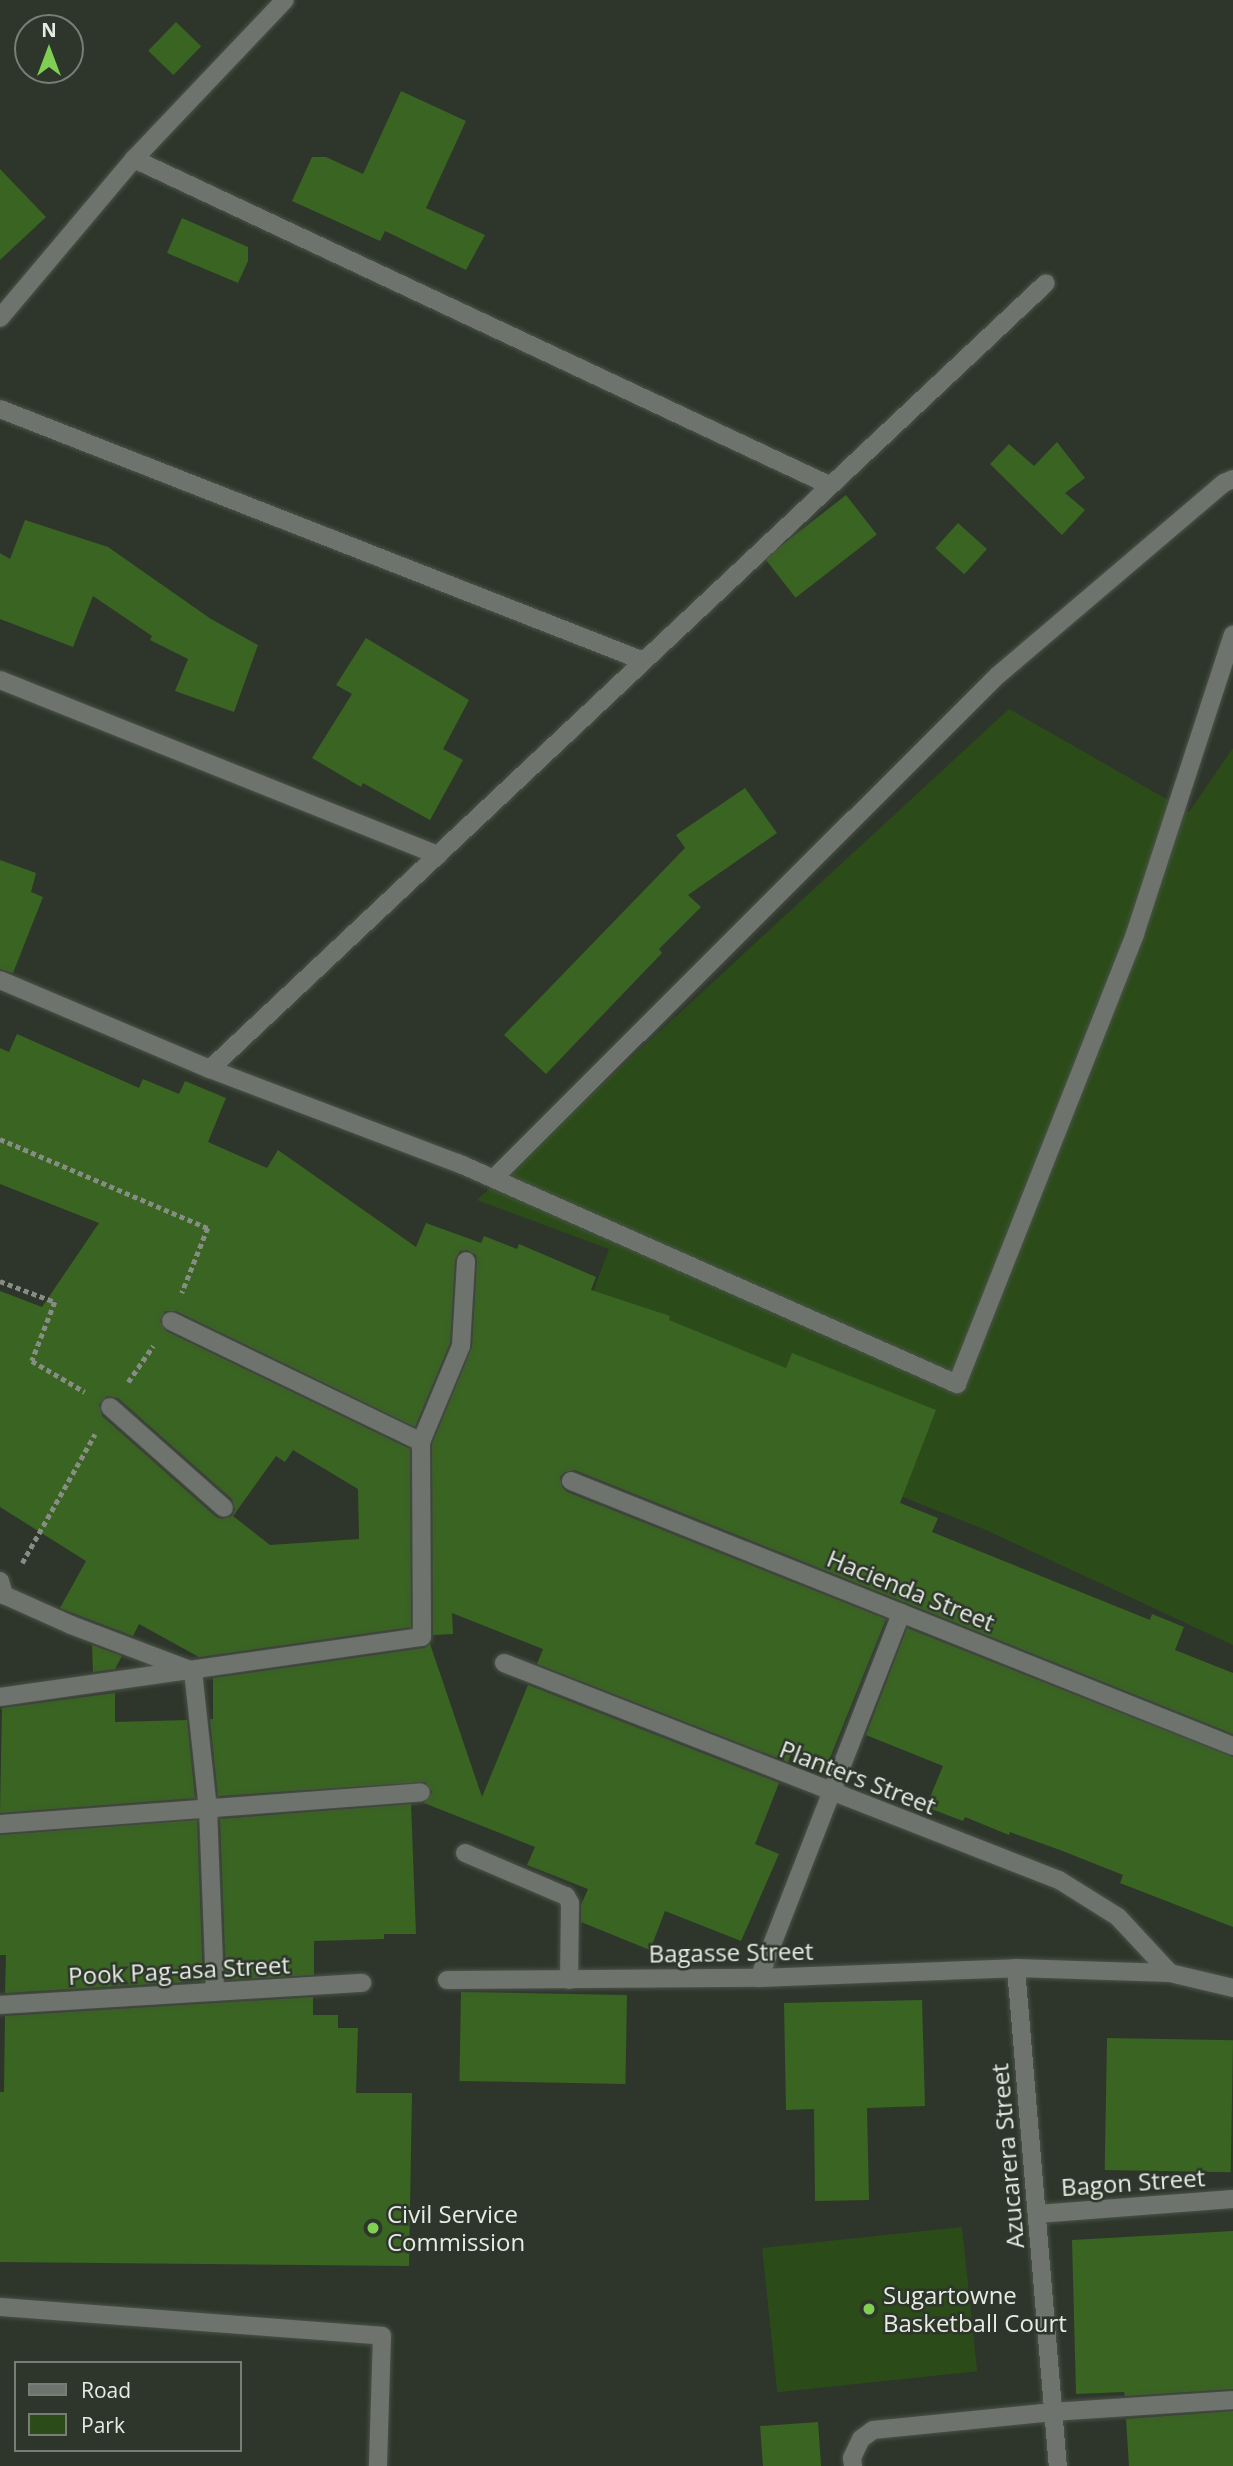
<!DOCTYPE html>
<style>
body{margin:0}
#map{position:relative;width:1233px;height:2466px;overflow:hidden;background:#2e362b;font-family:"Open Sans",sans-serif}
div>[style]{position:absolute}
.green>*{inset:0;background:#2b4c19;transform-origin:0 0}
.building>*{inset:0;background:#3a6422;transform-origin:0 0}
.path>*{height:4.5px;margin-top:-2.25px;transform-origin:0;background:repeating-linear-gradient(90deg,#878d84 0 5px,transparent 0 8.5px)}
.roads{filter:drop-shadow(0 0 2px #4b5349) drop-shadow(0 0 2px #4b5349)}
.service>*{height:18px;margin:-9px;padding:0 9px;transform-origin:9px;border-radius:9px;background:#6f736d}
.pedestrian>*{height:18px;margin:-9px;padding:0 9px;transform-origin:9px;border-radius:9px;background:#6f736d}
.minor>*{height:18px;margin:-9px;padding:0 9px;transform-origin:9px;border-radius:9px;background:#6f736d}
.dots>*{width:19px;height:19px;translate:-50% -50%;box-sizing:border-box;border:4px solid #2e362b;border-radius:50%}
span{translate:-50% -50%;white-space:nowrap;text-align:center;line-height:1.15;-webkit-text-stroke:5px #2e362b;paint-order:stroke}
.street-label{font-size:24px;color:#e6ebe4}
.poi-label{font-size:24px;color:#e6ebe4}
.left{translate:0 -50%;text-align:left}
.legend{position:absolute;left:14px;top:2361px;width:228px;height:91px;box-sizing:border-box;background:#2e362b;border:2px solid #787e75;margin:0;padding:9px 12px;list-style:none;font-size:21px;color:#e6ebe4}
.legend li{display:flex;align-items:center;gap:14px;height:35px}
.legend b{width:35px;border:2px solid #787e75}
.north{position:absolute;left:14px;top:14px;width:70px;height:70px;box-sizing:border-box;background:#2e362b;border:2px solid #787e75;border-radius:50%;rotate:0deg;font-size:19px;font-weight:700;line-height:28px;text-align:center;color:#e6ebe4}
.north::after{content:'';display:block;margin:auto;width:24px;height:32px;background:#7fd052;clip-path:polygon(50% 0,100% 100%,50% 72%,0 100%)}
</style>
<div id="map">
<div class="green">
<i style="clip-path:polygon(1009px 709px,1189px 812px,1233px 748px,1233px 1645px,986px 1530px,650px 1397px,560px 1382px,609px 1249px,477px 1200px)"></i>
<i style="left:962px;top:2227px;width:145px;height:201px;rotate:84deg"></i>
</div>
<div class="building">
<i style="left:176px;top:22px;width:35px;height:40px;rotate:44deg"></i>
<i style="clip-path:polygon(401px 91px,466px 121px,426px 208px,485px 235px,466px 270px,385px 231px,380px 241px,292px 201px,312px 157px,326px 157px,363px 174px)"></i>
<i style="clip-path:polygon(0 169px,46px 217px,0 260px)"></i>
<i style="clip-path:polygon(182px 218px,248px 247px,248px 261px,238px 283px,167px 253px)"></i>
<i style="clip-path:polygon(1057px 442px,1085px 478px,1065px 493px,1085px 510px,1062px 535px,990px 464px,1009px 444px,1034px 466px)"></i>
<i style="left:846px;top:495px;width:50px;height:103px;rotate:52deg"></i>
<i style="clip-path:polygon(25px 520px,108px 547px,211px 619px,258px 645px,234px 712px,175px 691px,188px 659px,150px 640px,152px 636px,93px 596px,73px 647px,0 619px,0 553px,10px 559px)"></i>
<i style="left:958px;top:523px;width:39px;height:34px;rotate:42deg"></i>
<i style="clip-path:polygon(366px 638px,469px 700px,443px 749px,463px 760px,430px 820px,363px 783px,361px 787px,312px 758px,352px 694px,336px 685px)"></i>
<i style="clip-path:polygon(745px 788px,777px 833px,688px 895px,701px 907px,659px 949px,662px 953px,546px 1074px,504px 1035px,685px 848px,676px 835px)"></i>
<i style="clip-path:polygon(0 860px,36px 873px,31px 892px,43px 897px,13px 973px,0 969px)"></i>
<i style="clip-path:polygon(evenodd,17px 1034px,139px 1088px,143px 1079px,179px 1094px,185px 1081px,226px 1098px,208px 1142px,267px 1168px,278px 1150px,416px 1247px,426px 1223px,481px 1243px,484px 1236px,517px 1249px,519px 1244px,596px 1277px,591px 1290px,670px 1316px,669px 1320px,786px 1368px,792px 1353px,936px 1410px,900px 1503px,938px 1518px,932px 1532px,1150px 1620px,1152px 1614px,1184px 1627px,1175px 1650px,1233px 1673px,1233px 1734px,575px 1470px,565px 1472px,560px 1477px,562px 1487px,567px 1492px,886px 1619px,826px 1768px,791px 1754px,788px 1762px,537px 1664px,543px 1649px,452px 1613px,453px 1634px,433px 1635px,432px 1444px,472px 1347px,477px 1262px,476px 1255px,467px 1250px,460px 1251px,455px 1260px,450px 1343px,415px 1427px,176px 1311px,165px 1311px,160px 1321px,166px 1331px,410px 1449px,411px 1627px,199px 1657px,139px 1624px,133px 1636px,60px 1608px,86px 1561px,0 1507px,0 1291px,42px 1307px,99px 1223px,0 1184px,0 1048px,9px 1052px,17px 1034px,107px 1396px,118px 1398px,232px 1499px,235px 1510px,232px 1516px,222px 1519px,216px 1517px,102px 1416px,99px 1404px,107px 1396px,17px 1034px,293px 1450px,358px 1489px,359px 1539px,270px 1545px,233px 1516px,276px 1456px,285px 1462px,293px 1450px)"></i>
<i style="clip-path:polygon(907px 1628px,1233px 1757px,1233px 1927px,1120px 1883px,1123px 1875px,1060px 1850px,1010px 1832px,1009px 1835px,965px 1817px,963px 1821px,926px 1807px,943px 1766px,866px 1735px)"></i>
<i style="clip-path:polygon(430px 1644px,482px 1797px,528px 1685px,779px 1783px,755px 1844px,779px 1854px,741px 1941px,665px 1911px,650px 1950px,581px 1922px,581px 1905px,588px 1889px,527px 1865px,535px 1847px,424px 1803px,432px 1792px,425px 1782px,218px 1796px,210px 1719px,213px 1719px,213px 1678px,424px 1648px)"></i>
<i style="clip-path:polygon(92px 1645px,122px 1656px,115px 1669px,93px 1672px)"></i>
<i style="clip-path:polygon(115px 1693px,115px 1722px,187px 1720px,195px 1798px,0 1813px,2px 1708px)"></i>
<i style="clip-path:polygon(411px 1804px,416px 1934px,384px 1934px,384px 1939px,314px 1941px,314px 1975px,226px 1980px,220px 1819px)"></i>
<i style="clip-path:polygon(197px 1820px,203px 1981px,5px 1993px,6px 1955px,0 1955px,0 1835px)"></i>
<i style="left:461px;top:1992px;width:166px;height:89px;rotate:1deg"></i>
<i style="clip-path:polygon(313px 1997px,313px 2015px,338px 2015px,338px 2028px,358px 2028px,356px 2093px,412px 2093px,409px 2266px,0 2262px,0 2092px,4px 2092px,5px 2016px)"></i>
<i style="clip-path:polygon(922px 2000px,925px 2106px,867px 2108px,869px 2200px,815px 2201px,814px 2109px,786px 2110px,784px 2003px)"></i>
<i style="left:1107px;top:2038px;width:126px;height:132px;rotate:1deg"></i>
<i style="clip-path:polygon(1233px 2231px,1233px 2389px,1125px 2396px,1124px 2392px,1076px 2394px,1072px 2240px)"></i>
<i style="clip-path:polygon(1233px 2411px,1233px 2466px,1129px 2466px,1126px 2419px)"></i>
<i style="left:818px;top:2422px;width:44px;height:58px;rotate:86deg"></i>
</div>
<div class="path">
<i style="left:0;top:1139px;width:226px;rotate:23.2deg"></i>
<i style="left:208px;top:1228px;width:70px;rotate:111.8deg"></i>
<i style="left:0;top:1281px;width:59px;rotate:20.9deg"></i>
<i style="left:55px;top:1302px;width:63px;rotate:111.3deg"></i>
<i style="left:32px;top:1361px;width:61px;rotate:30.3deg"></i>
<i style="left:128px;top:1382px;width:44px;rotate:-55.2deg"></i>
<i style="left:22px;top:1563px;width:148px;rotate:-60.5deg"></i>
</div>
<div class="roads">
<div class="service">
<i style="left:458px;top:1163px;width:546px;rotate:23.89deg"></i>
<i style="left:957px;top:1384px;width:484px;rotate:-68.4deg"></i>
<i style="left:1135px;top:934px;width:315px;rotate:-71.9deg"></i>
<i style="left:494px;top:1178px;width:711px;rotate:-44.94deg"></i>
<i style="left:997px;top:676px;width:298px;rotate:-40.4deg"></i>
<i style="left:1224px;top:483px;width:10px;rotate:-24deg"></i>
<i style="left:110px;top:1407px;width:152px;rotate:41.5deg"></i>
<i style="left:0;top:2307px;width:383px;rotate:4.3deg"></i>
<i style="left:382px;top:2336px;width:130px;rotate:91.8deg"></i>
</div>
<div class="pedestrian">
<i style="left:0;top:1581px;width:15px;rotate:74deg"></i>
</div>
<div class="minor">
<i style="left:134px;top:159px;width:768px;rotate:25.13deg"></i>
<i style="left:0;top:318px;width:208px;rotate:-49.9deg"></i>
<i style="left:134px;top:159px;width:219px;rotate:-46.5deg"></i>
<i style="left:0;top:409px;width:688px;rotate:21.38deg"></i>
<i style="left:0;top:680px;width:472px;rotate:21.8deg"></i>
<i style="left:0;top:980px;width:228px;rotate:23deg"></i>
<i style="left:210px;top:1069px;width:265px;rotate:20.8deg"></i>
<i style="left:210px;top:1069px;width:1147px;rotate:-43.23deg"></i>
<i style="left:171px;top:1321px;width:278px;rotate:25.8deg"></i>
<i style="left:571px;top:1481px;width:713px;rotate:21.82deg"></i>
<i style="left:4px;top:1595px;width:73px;rotate:24.1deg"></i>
<i style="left:71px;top:1625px;width:130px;rotate:20.7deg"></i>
<i style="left:193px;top:1671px;width:138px;rotate:83.8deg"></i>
<i style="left:208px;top:1808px;width:184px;rotate:87.8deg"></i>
<i style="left:504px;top:1663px;width:596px;rotate:21.36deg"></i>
<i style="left:1059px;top:1880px;width:70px;rotate:32.1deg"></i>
<i style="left:1118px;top:1917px;width:76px;rotate:47.1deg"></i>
<i style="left:0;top:1697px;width:426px;rotate:-8.1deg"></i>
<i style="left:422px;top:1637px;width:195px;rotate:-90.3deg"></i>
<i style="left:421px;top:1442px;width:104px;rotate:-67.4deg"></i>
<i style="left:461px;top:1346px;width:85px;rotate:-86.6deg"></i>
<i style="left:0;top:1824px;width:422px;rotate:-4.3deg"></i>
<i style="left:465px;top:1853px;width:110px;rotate:23.1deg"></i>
<i style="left:566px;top:1896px;width:8px;rotate:60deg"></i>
<i style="left:570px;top:1903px;width:77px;rotate:90.7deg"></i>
<i style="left:1016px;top:1968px;width:500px;rotate:85.2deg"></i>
<i style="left:759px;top:1978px;width:392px;rotate:-68.7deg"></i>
<i style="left:447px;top:1980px;width:312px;rotate:-0.4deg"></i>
<i style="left:759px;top:1978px;width:257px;rotate:-2.2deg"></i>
<i style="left:1016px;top:1968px;width:154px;rotate:1.9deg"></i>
<i style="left:1170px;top:1973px;width:65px;rotate:13.4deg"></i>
<i style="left:0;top:2005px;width:363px;rotate:-3.5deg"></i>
<i style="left:1037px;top:2214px;width:197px;rotate:-4.4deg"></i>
<i style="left:853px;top:2466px;width:8px;rotate:-97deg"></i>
<i style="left:852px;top:2458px;width:21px;rotate:-65deg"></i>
<i style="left:861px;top:2439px;width:15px;rotate:-37deg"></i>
<i style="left:873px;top:2430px;width:181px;rotate:-5.7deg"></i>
<i style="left:1053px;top:2412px;width:180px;rotate:-3.8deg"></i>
</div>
</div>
<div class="dots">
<i style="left:373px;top:2228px;background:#7fd052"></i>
<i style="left:869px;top:2309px;background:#7fd052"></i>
</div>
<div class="street-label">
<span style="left:911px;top:1590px;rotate:22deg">Hacienda Street</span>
<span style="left:858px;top:1777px;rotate:21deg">Planters Street</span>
<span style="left:731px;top:1952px;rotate:-1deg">Bagasse Street</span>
<span style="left:179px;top:1970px;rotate:-3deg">Pook Pag-asa Street</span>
<span style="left:1007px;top:2156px;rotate:-95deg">Azucarera Street</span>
<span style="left:1133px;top:2182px;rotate:-4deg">Bagon Street</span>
</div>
<div class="poi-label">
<span class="left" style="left:387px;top:2228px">Civil Service<br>Commission</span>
<span class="left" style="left:883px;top:2309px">Sugartowne<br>Basketball Court</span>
</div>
<ul class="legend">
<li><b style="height:9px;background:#6f736d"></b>Road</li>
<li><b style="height:19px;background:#2b4c19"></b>Park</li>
</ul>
<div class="north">N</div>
</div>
